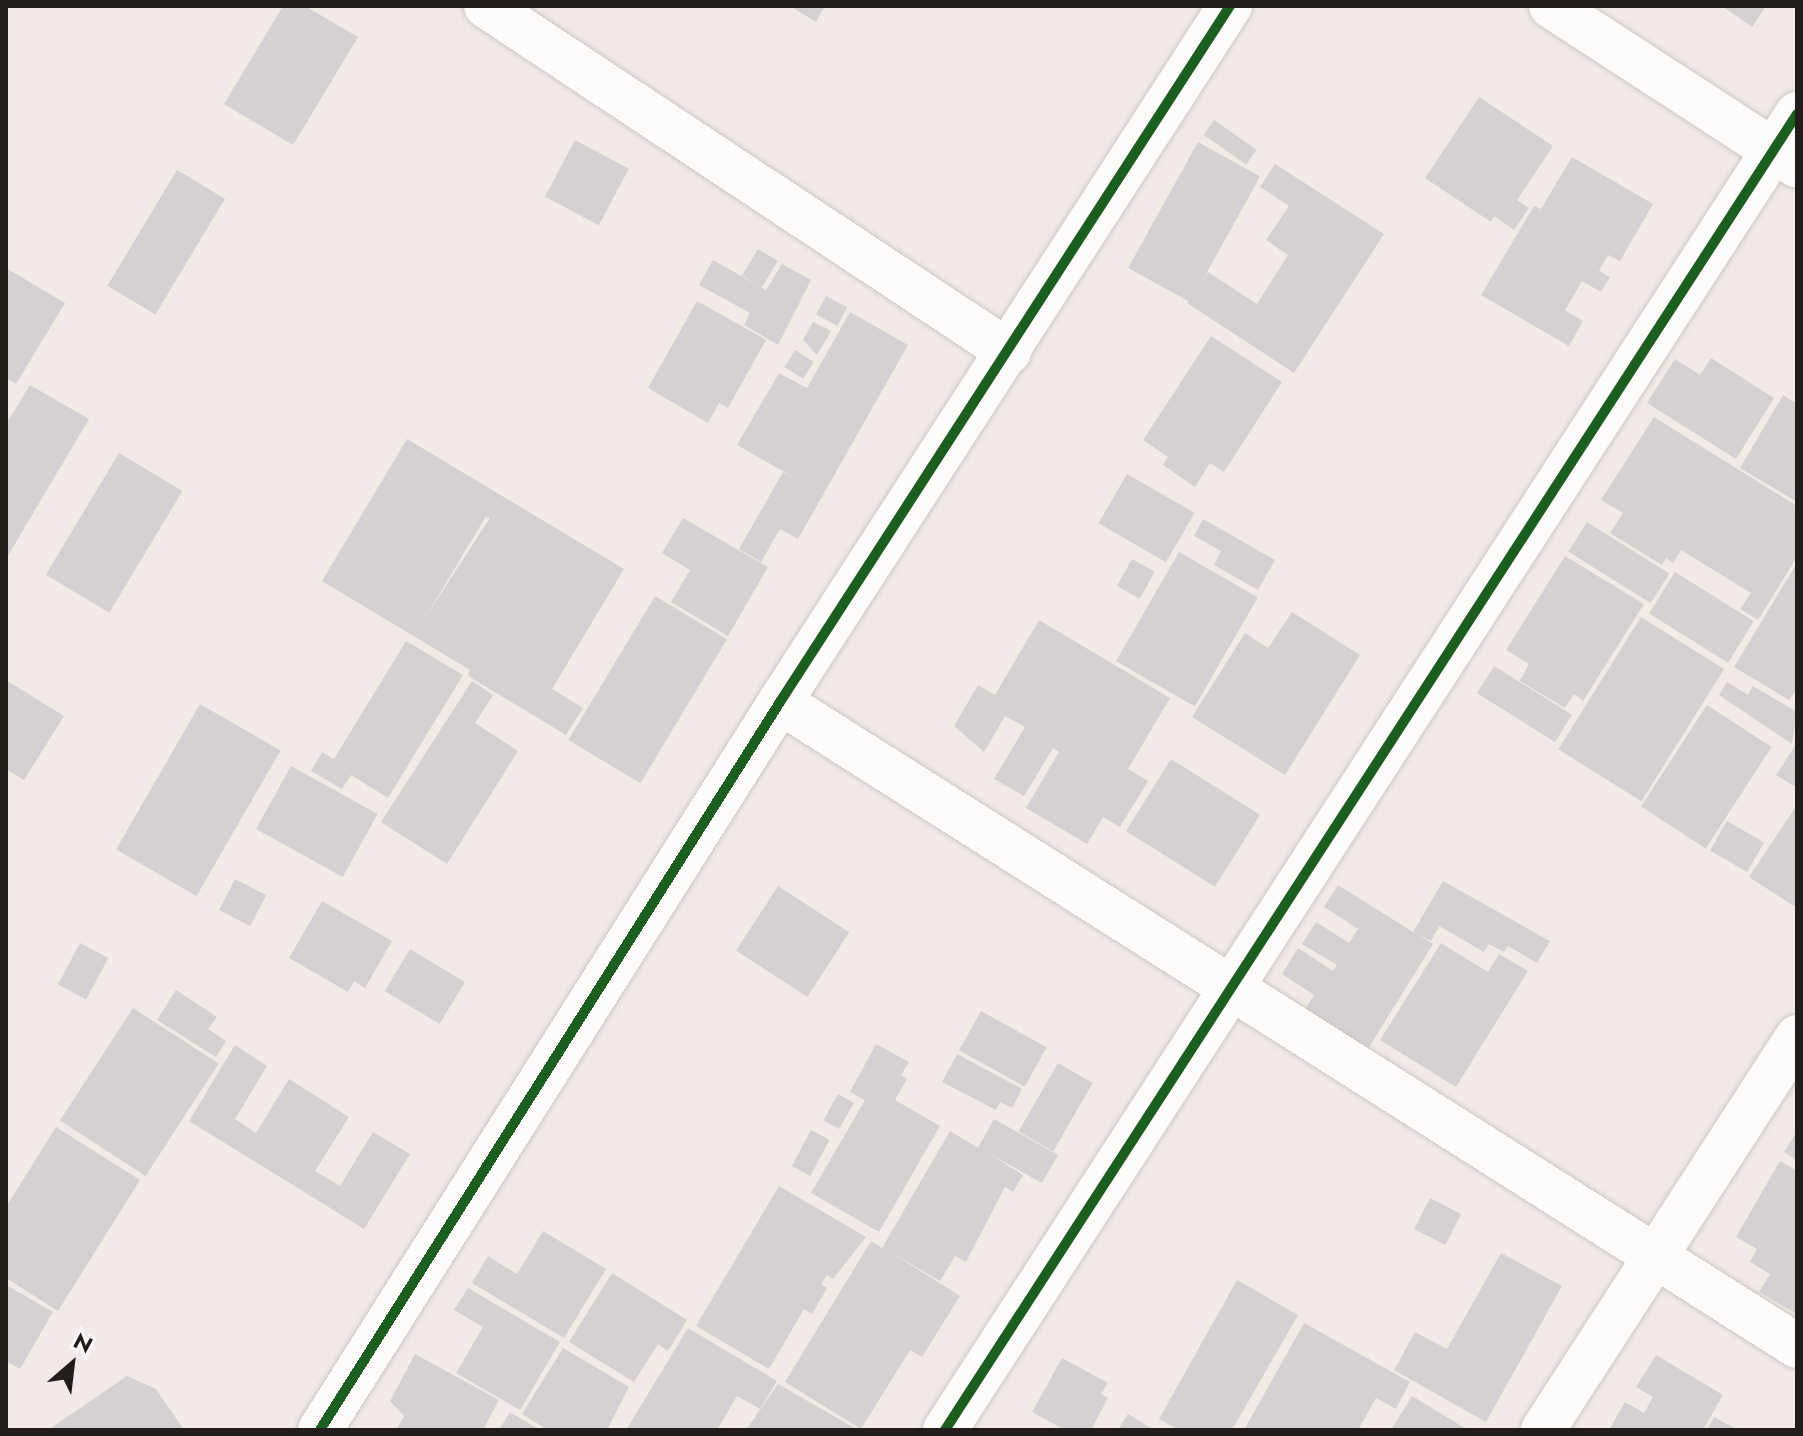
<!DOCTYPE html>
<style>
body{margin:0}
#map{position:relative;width:1803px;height:1436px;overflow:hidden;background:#f1eae6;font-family:Jost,sans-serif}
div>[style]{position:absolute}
.building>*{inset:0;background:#d5d1d2;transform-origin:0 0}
.roads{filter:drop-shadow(0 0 2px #cdc7c4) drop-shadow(0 0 2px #cdc7c4)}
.minor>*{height:44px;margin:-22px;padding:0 22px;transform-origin:22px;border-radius:22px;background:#fdfcfb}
.cycleway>*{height:10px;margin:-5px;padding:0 5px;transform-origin:5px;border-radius:5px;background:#1b5e20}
span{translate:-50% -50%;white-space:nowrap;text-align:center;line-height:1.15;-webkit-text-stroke:6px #fdf8f5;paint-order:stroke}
.frame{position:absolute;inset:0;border:8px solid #221d1a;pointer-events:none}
.north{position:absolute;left:32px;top:1324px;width:80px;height:80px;-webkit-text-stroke:6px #fdf8f5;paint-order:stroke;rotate:28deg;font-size:22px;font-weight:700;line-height:32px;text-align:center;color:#221d1a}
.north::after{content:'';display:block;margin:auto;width:28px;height:36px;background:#221d1a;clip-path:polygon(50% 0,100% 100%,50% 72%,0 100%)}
</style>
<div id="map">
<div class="building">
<i style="clip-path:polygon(283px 6px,305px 6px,358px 37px,293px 145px,224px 104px)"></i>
<i style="clip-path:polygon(790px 6px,825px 6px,816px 22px)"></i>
<i style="clip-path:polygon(1722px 6px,1766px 6px,1752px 27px)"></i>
<i style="clip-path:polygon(1479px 97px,1553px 146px,1517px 200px,1529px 208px,1514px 230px,1494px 216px,1491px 222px,1425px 178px)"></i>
<i style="left:1214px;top:120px;width:52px;height:18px;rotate:35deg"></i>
<i style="left:575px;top:140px;width:61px;height:64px;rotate:28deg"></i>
<i style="left:1198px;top:142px;width:71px;height:144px;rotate:29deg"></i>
<i style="clip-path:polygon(1572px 157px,1653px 204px,1620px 261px,1608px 255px,1599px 271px,1610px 277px,1601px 292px,1582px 281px,1565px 310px,1583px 321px,1569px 346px,1481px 295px,1534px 206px,1541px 209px)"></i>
<i style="clip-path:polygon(1275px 164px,1384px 234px,1294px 373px,1187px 303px,1208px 272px,1257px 304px,1288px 255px,1266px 240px,1289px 206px,1260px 187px)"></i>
<i style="left:177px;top:170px;width:56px;height:135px;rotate:31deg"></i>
<i style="left:758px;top:249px;width:23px;height:31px;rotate:31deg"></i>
<i style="clip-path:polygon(713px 260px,766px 290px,782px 264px,811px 280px,778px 345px,744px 325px,750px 313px,699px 285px)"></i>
<i style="clip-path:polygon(6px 268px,65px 303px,16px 384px,6px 378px)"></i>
<i style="left:826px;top:296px;width:24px;height:21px;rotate:28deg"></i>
<i style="clip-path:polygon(697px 301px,766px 340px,728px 408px,719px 403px,708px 423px,648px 388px)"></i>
<i style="clip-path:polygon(850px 312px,908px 345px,798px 539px,780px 529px,761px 562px,739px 549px,783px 472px,800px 481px,737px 445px,779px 373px,807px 388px)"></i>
<i style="clip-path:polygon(813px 322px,831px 331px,817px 355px,803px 340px)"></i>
<i style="clip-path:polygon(1211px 336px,1282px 382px,1224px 472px,1210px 463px,1195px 487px,1163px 465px,1168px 457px,1143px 440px)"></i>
<i style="left:795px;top:350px;width:22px;height:20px;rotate:32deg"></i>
<i style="clip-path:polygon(1711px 358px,1774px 398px,1736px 459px,1647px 403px,1675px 359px,1700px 375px)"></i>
<i style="clip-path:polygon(30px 385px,89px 419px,6px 559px,6px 424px)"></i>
<i style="clip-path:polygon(1783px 395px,1797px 404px,1797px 502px,1740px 468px)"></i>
<i style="clip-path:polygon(1654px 417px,1797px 506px,1797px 557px,1758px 620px,1740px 609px,1751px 593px,1681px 550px,1673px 563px,1666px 558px,1662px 565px,1610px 533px,1623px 513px,1601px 500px)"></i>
<i style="clip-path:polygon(evenodd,407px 439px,624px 569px,552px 689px,583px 708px,566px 735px,468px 676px,470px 670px,322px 581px,407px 439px,486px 516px,490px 518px,425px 618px,486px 516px)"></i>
<i style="left:119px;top:453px;width:74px;height:142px;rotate:31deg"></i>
<i style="left:1127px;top:474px;width:78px;height:57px;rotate:30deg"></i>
<i style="clip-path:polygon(683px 518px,768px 567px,728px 636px,671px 602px,690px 570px,662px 553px)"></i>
<i style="clip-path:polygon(1203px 519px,1275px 560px,1258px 590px,1214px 565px,1221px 551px,1194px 536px)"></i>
<i style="left:1587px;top:522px;width:97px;height:35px;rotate:32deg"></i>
<i style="left:1179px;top:552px;width:91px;height:126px;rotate:30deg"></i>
<i style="clip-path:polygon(1565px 556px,1644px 604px,1583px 701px,1574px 694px,1565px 708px,1520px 681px,1529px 664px,1506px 650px)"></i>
<i style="left:1132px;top:559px;width:26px;height:31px;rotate:29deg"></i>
<i style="clip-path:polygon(1797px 563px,1797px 688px,1789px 700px,1734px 667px)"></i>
<i style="left:1675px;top:572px;width:93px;height:49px;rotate:32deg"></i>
<i style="left:655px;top:596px;width:84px;height:168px;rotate:31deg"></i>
<i style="clip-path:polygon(1292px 612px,1360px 655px,1285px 775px,1192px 717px,1245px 633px,1268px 648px)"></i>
<i style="left:1641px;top:617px;width:98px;height:156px;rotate:32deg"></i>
<i style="clip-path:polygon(1039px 620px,1170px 698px,1128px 769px,1148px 781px,1120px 827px,1103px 817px,1087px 844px,1026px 808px,1059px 752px,1053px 748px,1024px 796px,994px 779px,1025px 727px,1005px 716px,984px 752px,954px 726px,978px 685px,995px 695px)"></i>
<i style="clip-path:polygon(406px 641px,463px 675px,388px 798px,351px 775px,342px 789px,311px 771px,322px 752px,334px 759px)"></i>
<i style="left:1494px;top:666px;width:92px;height:32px;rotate:32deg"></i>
<i style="clip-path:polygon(6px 680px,64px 716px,24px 780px,6px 769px)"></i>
<i style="clip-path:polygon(472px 681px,493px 695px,475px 723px,518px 751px,447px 864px,381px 822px)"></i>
<i style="clip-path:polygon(1727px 682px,1748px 695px,1753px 686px,1797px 712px,1792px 744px,1719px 695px)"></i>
<i style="left:200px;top:704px;width:93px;height:168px;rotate:30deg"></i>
<i style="left:1707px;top:705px;width:77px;height:121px;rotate:33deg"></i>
<i style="clip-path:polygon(1797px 743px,1797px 788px,1776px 775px)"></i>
<i style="left:1171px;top:759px;width:105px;height:85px;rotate:32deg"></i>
<i style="left:291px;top:766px;width:99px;height:72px;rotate:29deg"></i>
<i style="clip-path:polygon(1797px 805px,1797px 908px,1749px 877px)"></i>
<i style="left:1727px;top:821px;width:43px;height:34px;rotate:30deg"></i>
<i style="left:235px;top:879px;width:35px;height:35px;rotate:27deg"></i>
<i style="clip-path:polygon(1443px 881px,1550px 941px,1537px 963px,1508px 946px,1504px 952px,1489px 944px,1484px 952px,1439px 926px,1431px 941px,1418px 934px,1433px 944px,1363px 1057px,1300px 1018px,1314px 995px,1282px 974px,1298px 948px,1333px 971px,1337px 965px,1302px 944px,1316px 922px,1349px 943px,1358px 929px,1324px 907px,1338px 885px,1413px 932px)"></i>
<i style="left:778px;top:886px;width:85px;height:77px;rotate:33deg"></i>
<i style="clip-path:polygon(322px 901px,392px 941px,365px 988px,354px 981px,348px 992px,289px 958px)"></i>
<i style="left:80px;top:943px;width:32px;height:47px;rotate:28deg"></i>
<i style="clip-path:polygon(1441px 943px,1488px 972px,1499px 954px,1528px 971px,1456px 1087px,1380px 1040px)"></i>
<i style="left:410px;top:949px;width:64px;height:49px;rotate:31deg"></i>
<i style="clip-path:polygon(176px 990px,217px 1017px,208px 1029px,226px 1041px,216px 1057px,157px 1020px)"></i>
<i style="left:133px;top:1008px;width:102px;height:134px;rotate:33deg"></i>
<i style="left:981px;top:1011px;width:75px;height:45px;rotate:29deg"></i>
<i style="clip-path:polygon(876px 1044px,909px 1062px,901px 1075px,907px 1079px,895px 1100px,940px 1126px,879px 1232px,811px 1193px,865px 1100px,850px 1092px)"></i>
<i style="clip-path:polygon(235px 1045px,267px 1066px,235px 1119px,256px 1133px,289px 1079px,349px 1117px,315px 1171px,340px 1186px,373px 1132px,410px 1154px,364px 1229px,189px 1121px)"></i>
<i style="clip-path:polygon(957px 1054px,1022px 1089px,1012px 1108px,1000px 1102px,996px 1110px,942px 1082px)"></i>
<i style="left:1058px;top:1063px;width:40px;height:79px;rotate:30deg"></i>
<i style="left:838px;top:1094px;width:18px;height:30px;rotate:29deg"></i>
<i style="clip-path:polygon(994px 1119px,1058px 1155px,1042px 1183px,990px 1154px,1023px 1175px,1013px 1192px,1005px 1187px,966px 1262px,955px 1256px,940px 1281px,892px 1253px,960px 1296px,922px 1357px,910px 1350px,861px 1429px,785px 1382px,871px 1241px,882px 1248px,950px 1131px,978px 1148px)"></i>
<i style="clip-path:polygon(56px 1127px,140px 1180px,58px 1311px,6px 1278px,6px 1207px)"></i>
<i style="left:811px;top:1130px;width:21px;height:41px;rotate:28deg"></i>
<i style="clip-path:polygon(1797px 1131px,1797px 1160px,1784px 1152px)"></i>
<i style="clip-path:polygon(1780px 1161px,1797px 1171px,1797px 1314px,1759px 1292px,1770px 1274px,1750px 1262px,1757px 1249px,1736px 1237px)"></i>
<i style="clip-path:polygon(779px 1186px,866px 1237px,833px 1279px,827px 1275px,821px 1284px,827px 1288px,812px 1314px,804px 1309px,769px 1369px,696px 1326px)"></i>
<i style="left:1430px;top:1198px;width:35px;height:35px;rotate:27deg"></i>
<i style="clip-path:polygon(543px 1231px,606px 1269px,564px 1338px,472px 1283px,488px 1256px,517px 1274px)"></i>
<i style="clip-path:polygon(1501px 1253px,1562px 1286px,1486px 1422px,1394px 1370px,1415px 1332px,1447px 1349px)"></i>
<i style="clip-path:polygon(612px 1273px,687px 1320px,668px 1351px,658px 1344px,634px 1382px,569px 1342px)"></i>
<i style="clip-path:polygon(1237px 1280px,1298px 1315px,1232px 1430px,1179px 1430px,1159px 1419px)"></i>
<i style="clip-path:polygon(6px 1285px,53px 1312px,20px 1369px,6px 1361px)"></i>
<i style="clip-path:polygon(468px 1288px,560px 1342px,520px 1410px,456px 1373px,483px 1327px,454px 1310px)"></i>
<i style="clip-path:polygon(1304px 1323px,1410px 1382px,1396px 1409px,1376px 1398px,1358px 1430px,1244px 1430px)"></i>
<i style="clip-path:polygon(688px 1328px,777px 1381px,760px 1409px,737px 1396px,717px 1430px,626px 1430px)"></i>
<i style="clip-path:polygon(563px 1348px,629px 1387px,607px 1430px,548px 1430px,522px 1414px)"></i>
<i style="clip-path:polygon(415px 1354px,499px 1400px,483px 1430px,396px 1430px,404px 1416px,390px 1401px)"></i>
<i style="clip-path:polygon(1656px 1355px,1723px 1395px,1703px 1430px,1609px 1430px,1625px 1402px,1644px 1413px,1653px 1397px,1636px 1387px)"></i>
<i style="clip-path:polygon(1062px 1358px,1108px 1383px,1101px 1394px,1108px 1398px,1091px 1430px,1065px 1430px,1032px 1412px)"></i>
<i style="clip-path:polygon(127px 1376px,156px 1389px,184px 1430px,48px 1430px)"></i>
<i style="clip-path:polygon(778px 1384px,858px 1430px,746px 1430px)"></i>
<i style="clip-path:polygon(1412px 1396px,1468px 1430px,1391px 1430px)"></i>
<i style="clip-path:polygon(510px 1412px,540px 1430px,499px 1430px)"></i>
<i style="clip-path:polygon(1128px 1414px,1154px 1430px,1118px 1430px)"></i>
<i style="clip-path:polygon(1714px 1417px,1738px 1430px,1707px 1430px)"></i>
</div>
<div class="roads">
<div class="minor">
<i style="left:486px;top:6px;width:627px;rotate:33.49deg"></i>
<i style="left:1551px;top:6px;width:293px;rotate:33deg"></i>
<i style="left:780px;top:702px;width:1204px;rotate:32.34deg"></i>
<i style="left:320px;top:1430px;width:861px;rotate:-57.71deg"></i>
<i style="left:780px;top:702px;width:829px;rotate:-57.12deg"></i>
<i style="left:945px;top:1430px;width:1568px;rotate:-57.08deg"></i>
<i style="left:1543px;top:1430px;width:468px;rotate:-57.1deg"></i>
</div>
</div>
<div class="cycleway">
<i style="left:320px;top:1430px;width:861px;rotate:-57.71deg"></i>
<i style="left:780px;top:702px;width:829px;rotate:-57.12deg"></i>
<i style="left:945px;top:1430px;width:1568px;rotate:-57.08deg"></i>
</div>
<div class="frame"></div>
<div class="north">N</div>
</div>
